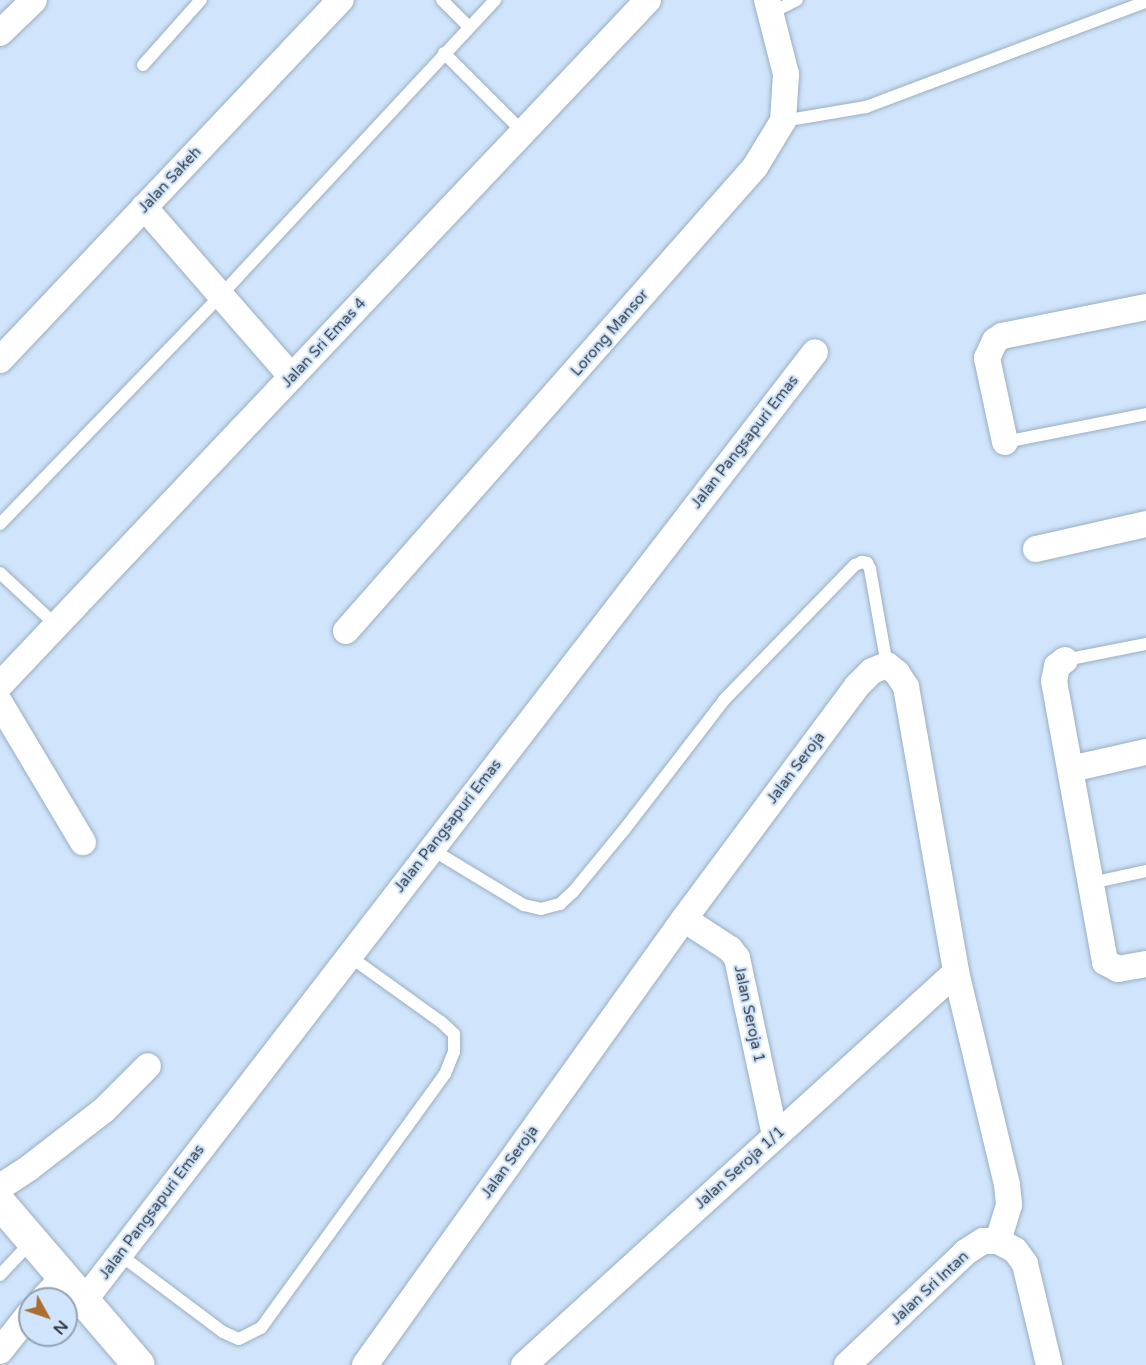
<!DOCTYPE html>
<style>
body{margin:0}
#map{position:relative;width:1146px;height:1365px;overflow:hidden;background:#d0e5fb;font-family:"Varela Round",sans-serif}
div>[style]{position:absolute}
.roads{filter:drop-shadow(0 0 2px #9aaec3) drop-shadow(0 0 2px #9aaec3)}
.service>*{height:12px;margin:-6px;padding:0 6px;transform-origin:6px;border-radius:6px;background:#fff}
.minor>*{height:26px;margin:-13px;padding:0 13px;transform-origin:13px;border-radius:13px;background:#fff}
.tertiary>*{height:32px;margin:-16px;padding:0 16px;transform-origin:16px;border-radius:16px;background:#fff}
span{translate:-50% -50%;white-space:nowrap;text-align:center;line-height:1.15;-webkit-text-stroke:4.5px #d0e5fb;paint-order:stroke}
.street-label{font-size:15px;color:#353e46}
.north{position:absolute;left:18px;top:1287px;width:60px;height:60px;box-sizing:border-box;background:#d0e5fb;border:2px solid #92a2b3;border-radius:50%;rotate:130deg;font-size:16px;font-weight:700;line-height:24px;text-align:center;color:#353e46}
.north::after{content:'';display:block;margin:auto;width:21px;height:27px;background:#ac6d33;clip-path:polygon(50% 0,100% 100%,50% 72%,0 100%)}
</style>
<div id="map">
<div class="roads">
<div class="service">
<i style="left:442px;top:0;width:38px;rotate:45deg"></i>
<i style="left:771px;top:13px;width:29px;rotate:-27deg"></i>
<i style="left:444px;top:53px;width:112px;rotate:45deg"></i>
<i style="left:143px;top:65px;width:87px;rotate:-48.3deg"></i>
<i style="left:783px;top:121px;width:84px;rotate:-9.6deg"></i>
<i style="left:866px;top:107px;width:299px;rotate:-20.6deg"></i>
<i style="left:1005px;top:442px;width:144px;rotate:-11.2deg"></i>
<i style="left:0;top:524px;width:318px;rotate:-46deg"></i>
<i style="left:221px;top:295px;width:403px;rotate:-47.1deg"></i>
<i style="left:0;top:573px;width:76px;rotate:42.9deg"></i>
<i style="left:1065px;top:660px;width:83px;rotate:-11.2deg"></i>
<i style="left:431px;top:849px;width:109px;rotate:31.1deg"></i>
<i style="left:524px;top:905px;width:17px;rotate:13deg"></i>
<i style="left:541px;top:909px;width:20px;rotate:-15deg"></i>
<i style="left:560px;top:904px;width:18px;rotate:-43deg"></i>
<i style="left:573px;top:892px;width:80px;rotate:-50.6deg"></i>
<i style="left:624px;top:830px;width:164px;rotate:-52.4deg"></i>
<i style="left:724px;top:700px;width:188px;rotate:-45.9deg"></i>
<i style="left:855px;top:565px;width:8px;rotate:-23deg"></i>
<i style="left:862px;top:562px;width:5px;rotate:11deg"></i>
<i style="left:867px;top:563px;width:7px;rotate:63deg"></i>
<i style="left:870px;top:569px;width:97px;rotate:80deg"></i>
<i style="left:1091px;top:883px;width:56px;rotate:-12.3deg"></i>
<i style="left:119px;top:1254px;width:130px;rotate:36.9deg"></i>
<i style="left:223px;top:1332px;width:17px;rotate:24deg"></i>
<i style="left:239px;top:1339px;width:25px;rotate:-27deg"></i>
<i style="left:261px;top:1328px;width:314px;rotate:-54.1deg"></i>
<i style="left:445px;top:1074px;width:24px;rotate:-68deg"></i>
<i style="left:454px;top:1052px;width:18px;rotate:-90deg"></i>
<i style="left:454px;top:1034px;width:18px;rotate:-137deg"></i>
<i style="left:441px;top:1022px;width:113px;rotate:-144.3deg"></i>
<i style="left:0;top:1275px;width:47px;rotate:-46.7deg"></i>
</div>
<div class="minor">
<i style="left:0;top:33px;width:47px;rotate:-44.1deg"></i>
<i style="left:144px;top:207px;width:225px;rotate:49deg"></i>
<i style="left:0;top:360px;width:496px;rotate:-46.6deg"></i>
<i style="left:1005px;top:442px;width:86px;rotate:-102.1deg"></i>
<i style="left:987px;top:358px;width:19px;rotate:-65deg"></i>
<i style="left:995px;top:341px;width:9px;rotate:-36deg"></i>
<i style="left:1002px;top:336px;width:147px;rotate:-11.4deg"></i>
<i style="left:1036px;top:549px;width:113px;rotate:-12.8deg"></i>
<i style="left:346px;top:631px;width:619px;rotate:-48.6deg"></i>
<i style="left:755px;top:167px;width:54px;rotate:-58.7deg"></i>
<i style="left:783px;top:121px;width:47px;rotate:-86.3deg"></i>
<i style="left:786px;top:74px;width:76px;rotate:-104.4deg"></i>
<i style="left:1065px;top:660px;width:10px;rotate:143deg"></i>
<i style="left:1057px;top:666px;width:15px;rotate:101deg"></i>
<i style="left:1054px;top:681px;width:286px;rotate:79.7deg"></i>
<i style="left:1105px;top:962px;width:15px;rotate:28deg"></i>
<i style="left:1118px;top:969px;width:28px;rotate:-10deg"></i>
<i style="left:0;top:685px;width:943px;rotate:-46.59deg"></i>
<i style="left:0;top:703px;width:162px;rotate:59.2deg"></i>
<i style="left:1071px;top:769px;width:77px;rotate:-12.8deg"></i>
<i style="left:684px;top:919px;width:55px;rotate:33.1deg"></i>
<i style="left:730px;top:949px;width:11px;rotate:52deg"></i>
<i style="left:737px;top:958px;width:182px;rotate:77.9deg"></i>
<i style="left:0;top:1187px;width:35px;rotate:-33deg"></i>
<i style="left:29px;top:1168px;width:95px;rotate:-37.7deg"></i>
<i style="left:104px;top:1110px;width:62px;rotate:-45deg"></i>
<i style="left:43px;top:1299px;width:29px;rotate:-46deg"></i>
<i style="left:83px;top:1302px;width:1199px;rotate:-52.38deg"></i>
<i style="left:0;top:1351px;width:48px;rotate:-51.7deg"></i>
<i style="left:365px;top:1365px;width:548px;rotate:-54.43deg"></i>
<i style="left:684px;top:919px;width:290px;rotate:-53.4deg"></i>
<i style="left:857px;top:686px;width:21px;rotate:-45deg"></i>
<i style="left:872px;top:671px;width:16px;rotate:-22deg"></i>
<i style="left:887px;top:665px;width:13px;rotate:39deg"></i>
<i style="left:897px;top:673px;width:17px;rotate:57deg"></i>
<i style="left:906px;top:687px;width:289px;rotate:80deg"></i>
<i style="left:956px;top:972px;width:219px;rotate:76.5deg"></i>
<i style="left:1007px;top:1185px;width:20px;rotate:84deg"></i>
<i style="left:1009px;top:1205px;width:38px;rotate:107deg"></i>
<i style="left:524px;top:1365px;width:584px;rotate:-42.29deg"></i>
<i style="left:847px;top:1365px;width:164px;rotate:-43.5deg"></i>
<i style="left:966px;top:1252px;width:20px;rotate:-33deg"></i>
<i style="left:983px;top:1241px;width:15px"></i>
<i style="left:998px;top:1241px;width:19px;rotate:28deg"></i>
<i style="left:1015px;top:1250px;width:17px;rotate:54deg"></i>
<i style="left:1025px;top:1264px;width:104px;rotate:76.6deg"></i>
</div>
<div class="tertiary">
<i style="left:0;top:1203px;width:213px;rotate:49.4deg"></i>
</div>
</div>
<div class="street-label">
<span style="left:170px;top:180px;rotate:-47deg">Jalan Sakeh</span>
<span style="left:610px;top:333px;rotate:-49deg">Lorong Mansor</span>
<span style="left:324px;top:343px;rotate:-47deg">Jalan Sri Emas 4</span>
<span style="left:745px;top:442px;rotate:-52deg">Jalan Pangsapuri Emas</span>
<span style="left:796px;top:768px;rotate:-53deg">Jalan Seroja</span>
<span style="left:448px;top:826px;rotate:-52deg">Jalan Pangsapuri Emas</span>
<span style="left:749px;top:1014px;rotate:78deg">Jalan Seroja 1</span>
<span style="left:510px;top:1162px;rotate:-54deg">Jalan Seroja</span>
<span style="left:740px;top:1168px;rotate:-42deg">Jalan Seroja 1/1</span>
<span style="left:152px;top:1212px;rotate:-53deg">Jalan Pangsapuri Emas</span>
<span style="left:930px;top:1288px;rotate:-43deg">Jalan Sri Intan</span>
</div>
<div class="north">N</div>
</div>
